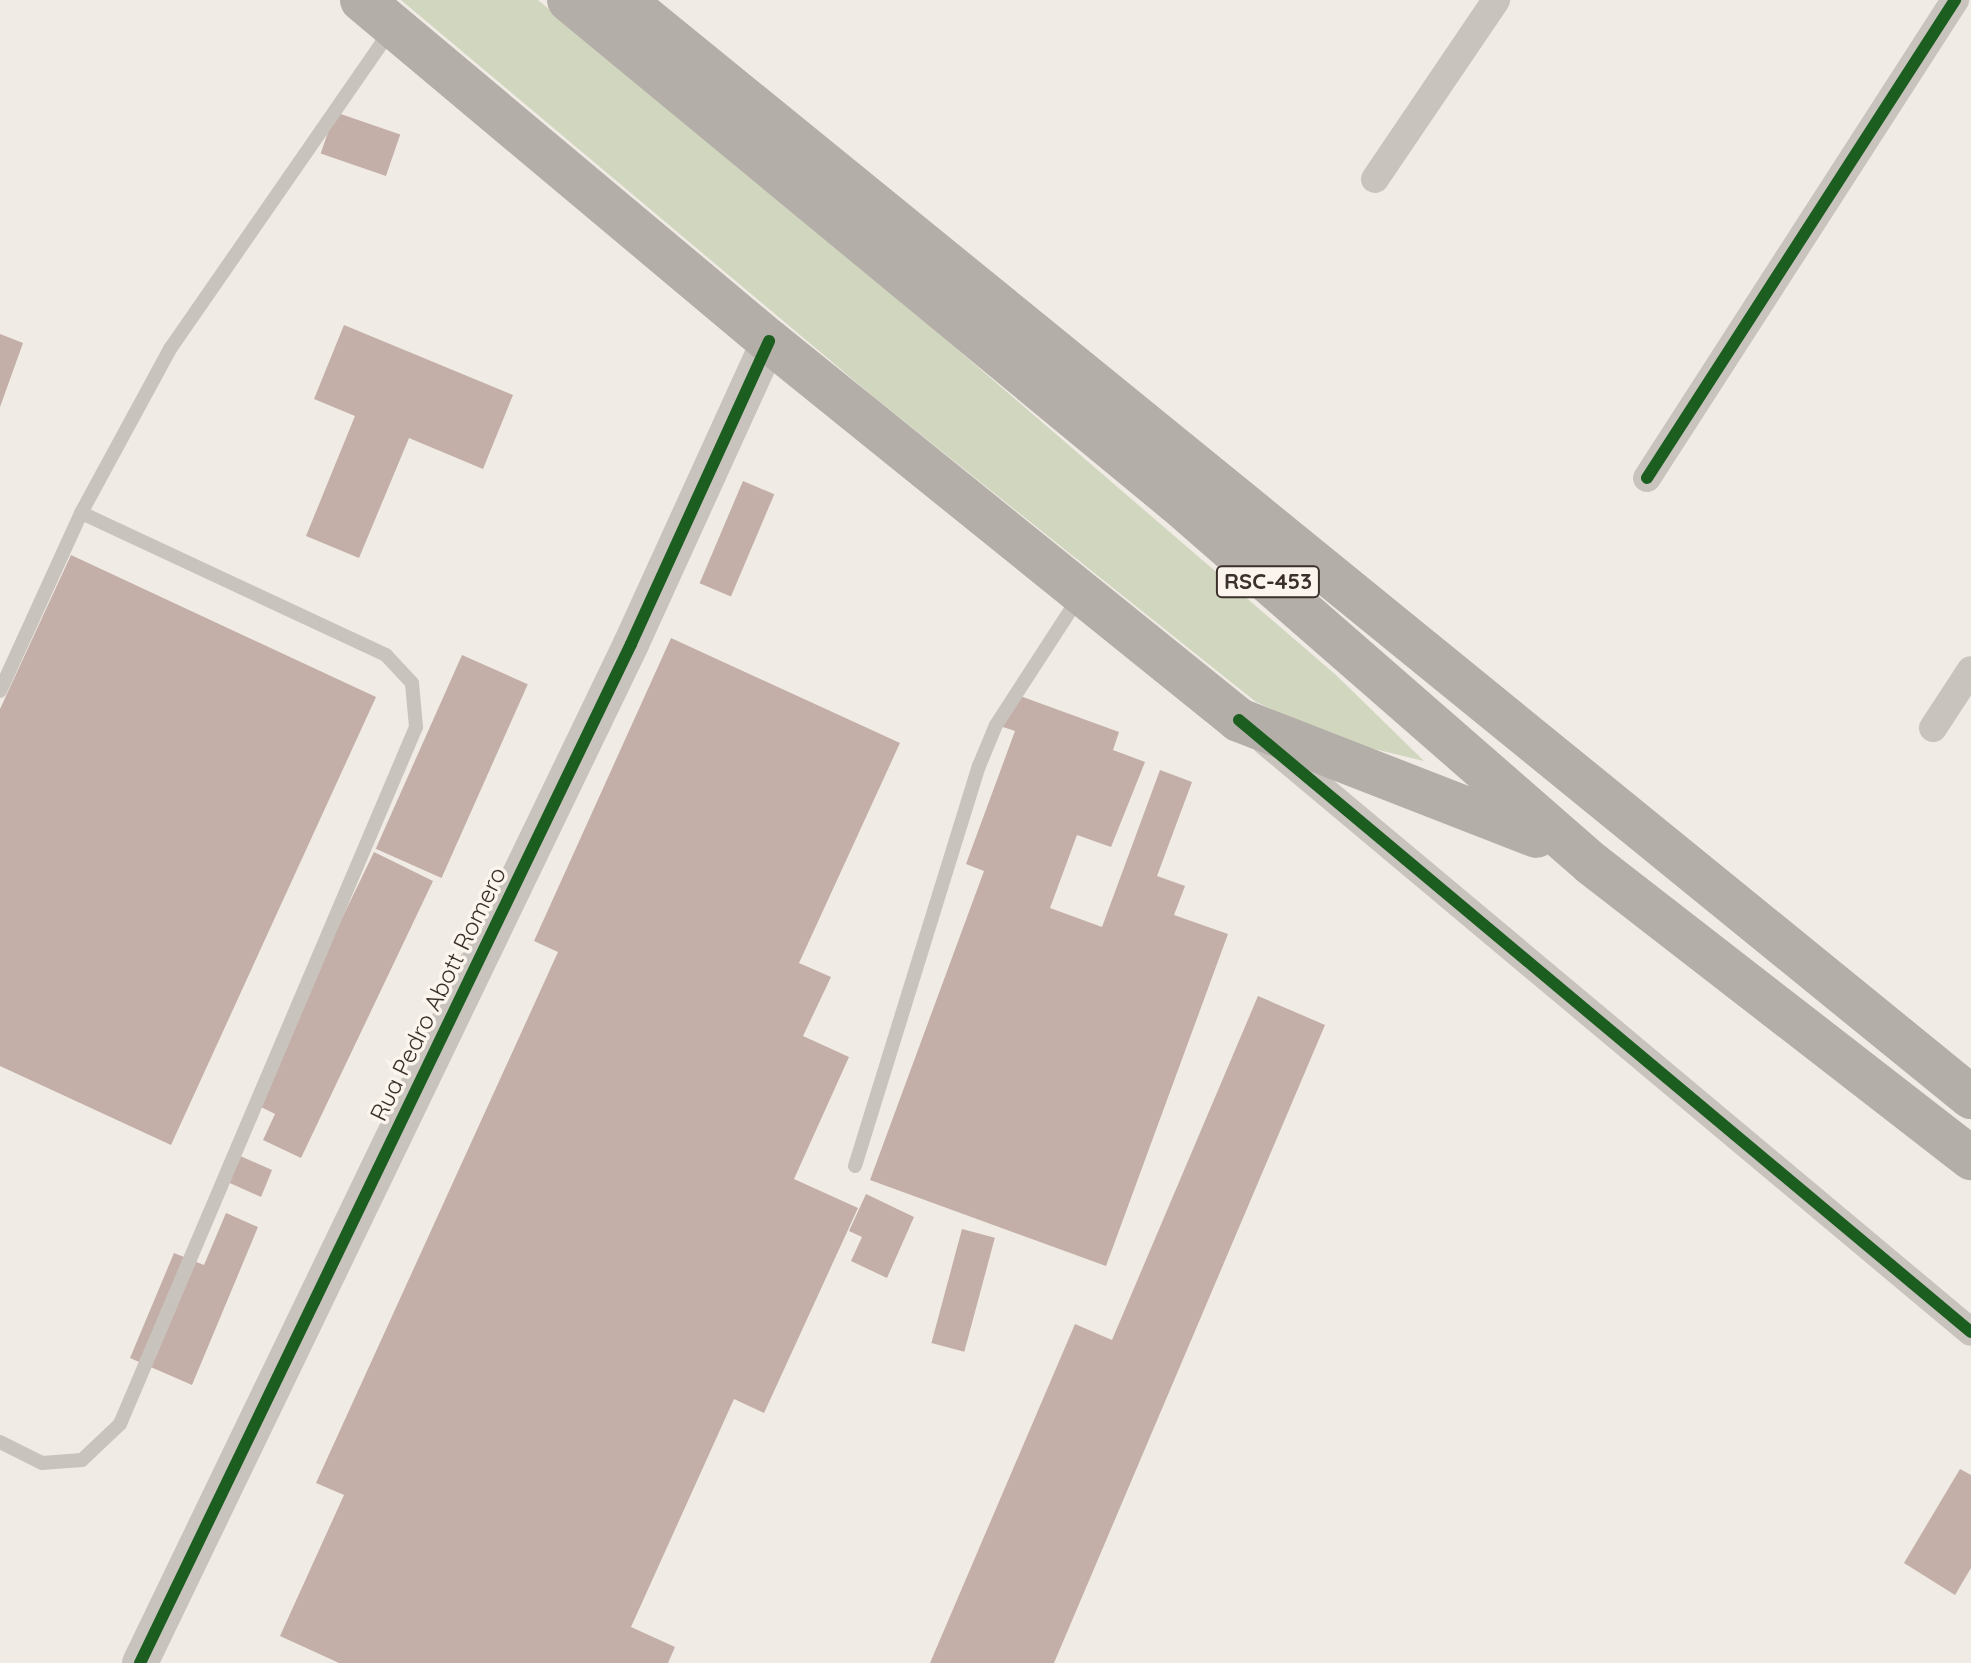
<!DOCTYPE html>
<style>
body{margin:0}
#map{position:relative;width:1971px;height:1663px;overflow:hidden;background:#f0ebe5;font-family:Quicksand,sans-serif}
div>[style]{position:absolute}
.green>*{inset:0;background:#d1d6bf}
.building>*{inset:0;background:#c3afa7;transform-origin:0 0}
.service>*{height:14px;margin:-7px;padding:0 7px;transform-origin:7px;border-radius:7px;background:#c9c3be}
.minor>*{height:28px;margin:-14px;padding:0 14px;transform-origin:14px;border-radius:14px;background:#c9c3be}
.tertiary>*{height:36px;margin:-18px;padding:0 18px;transform-origin:18px;border-radius:18px;background:#c9c3be}
.trunk>*{height:44px;margin:-22px;padding:0 22px;transform-origin:22px;border-radius:22px;background:#b4aea8}
.cycleway>*{height:12px;margin:-6px;padding:0 6px;transform-origin:6px;border-radius:6px;background:#1b5e20}
span{translate:-50% -50%;white-space:nowrap;text-align:center;line-height:1.15;-webkit-text-stroke:7px #fbf5ee;paint-order:stroke}
.shield-label span{padding:2px 6px;background:#fbf5ee;border:2px solid;border-radius:6px;-webkit-text-stroke-width:0}
.shield-label{font-size:22px;color:#3b302b;font-weight:700}
.street-label{font-size:24px;color:#3b302b}
</style>
<div id="map">
<div class="green">
<i style="clip-path:polygon(401px 0,538px 0,950px 343px,1336px 675px,1424px 761px,1349px 743px,1256px 702px,875px 398px)"></i>
</div>
<div class="building">
<i style="left:335px;top:112px;width:69px;height:44px;rotate:19deg"></i>
<i style="clip-path:polygon(344px 325px,513px 395px,483px 469px,409px 438px,359px 558px,306px 536px,355px 416px,314px 399px)"></i>
<i style="clip-path:polygon(0 334px,23px 343px,0 407px)"></i>
<i style="left:743px;top:481px;width:34px;height:111px;rotate:23deg"></i>
<i style="clip-path:polygon(71px 555px,376px 697px,171px 1145px,0 1066px,0 709px)"></i>
<i style="clip-path:polygon(671px 638px,900px 743px,799px 963px,831px 977px,803px 1036px,849px 1057px,794px 1179px,858px 1208px,764px 1413px,734px 1399px,631px 1627px,675px 1647px,668px 1663px,339px 1663px,280px 1636px,344px 1495px,316px 1483px,558px 952px,534px 941px)"></i>
<i style="left:462px;top:655px;width:72px;height:212px;rotate:24deg"></i>
<i style="clip-path:polygon(1012px 693px,1119px 732px,1113px 750px,1145px 762px,1111px 847px,1077px 835px,1050px 908px,1102px 927px,1160px 770px,1192px 782px,1157px 876px,1185px 886px,1174px 915px,1228px 934px,1106px 1266px,870px 1180px,984px 871px,966px 864px,1015px 731px,1000px 726px)"></i>
<i style="clip-path:polygon(374px 852px,433px 881px,301px 1158px,263px 1140px,275px 1114px,253px 1103px)"></i>
<i style="clip-path:polygon(1258px 996px,1325px 1025px,1054px 1663px,930px 1663px,1075px 1324px,1112px 1340px)"></i>
<i style="clip-path:polygon(229px 1151px,272px 1170px,261px 1197px,223px 1180px)"></i>
<i style="clip-path:polygon(866px 1194px,914px 1217px,887px 1278px,851px 1261px,862px 1237px,849px 1231px)"></i>
<i style="clip-path:polygon(226px 1213px,258px 1227px,192px 1385px,130px 1358px,174px 1253px,204px 1265px)"></i>
<i style="left:962px;top:1229px;width:34px;height:118px;rotate:15deg"></i>
<i style="clip-path:polygon(1960px 1469px,1971px 1475px,1971px 1568px,1955px 1595px,1904px 1563px)"></i>
</div>
<div class="service">
<i style="left:0;top:691px;width:196px;rotate:-65.5deg"></i>
<i style="left:81px;top:513px;width:187px;rotate:-61.5deg"></i>
<i style="left:170px;top:349px;width:388px;rotate:-55.3deg"></i>
<i style="left:855px;top:1166px;width:419px;rotate:-72.8deg"></i>
<i style="left:979px;top:766px;width:44px;rotate:-67.5deg"></i>
<i style="left:996px;top:725px;width:153px;rotate:-57deg"></i>
<i style="left:0;top:1442px;width:47px;rotate:26.6deg"></i>
<i style="left:42px;top:1463px;width:40px;rotate:-4.3deg"></i>
<i style="left:82px;top:1460px;width:52px;rotate:-43.5deg"></i>
<i style="left:120px;top:1424px;width:757px;rotate:-66.99deg"></i>
<i style="left:416px;top:727px;width:44px;rotate:-95.2deg"></i>
<i style="left:412px;top:683px;width:38px;rotate:-133deg"></i>
<i style="left:386px;top:655px;width:336px;rotate:-155deg"></i>
</div>
<div class="minor">
<i style="left:1375px;top:179px;width:216px;rotate:-55.9deg"></i>
<i style="left:1647px;top:478px;width:569px;rotate:-57.2deg"></i>
<i style="left:1933px;top:728px;width:69px;rotate:-56.8deg"></i>
<i style="left:1266px;top:742px;width:919px;rotate:39.93deg"></i>
</div>
<div class="tertiary">
<i style="left:140px;top:1663px;width:1131px;rotate:-64.27deg"></i>
<i style="left:631px;top:644px;width:333px;rotate:-65.5deg"></i>
</div>
<div class="trunk">
<i style="left:362px;top:0;width:531px;rotate:39.96deg"></i>
<i style="left:769px;top:341px;width:604px;rotate:38.88deg"></i>
<i style="left:1239px;top:720px;width:319px;rotate:21.3deg"></i>
<i style="left:569px;top:0;width:788px;rotate:39.55deg"></i>
<i style="left:1177px;top:502px;width:551px;rotate:41.1deg"></i>
<i style="left:1592px;top:864px;width:480px;rotate:37.8deg"></i>
<i style="left:623px;top:0;width:1738px;rotate:39.14deg"></i>
</div>
<div class="cycleway">
<i style="left:1647px;top:478px;width:569px;rotate:-57.2deg"></i>
<i style="left:1239px;top:720px;width:954px;rotate:39.9deg"></i>
<i style="left:140px;top:1663px;width:1131px;rotate:-64.27deg"></i>
<i style="left:631px;top:644px;width:333px;rotate:-65.5deg"></i>
</div>
<div class="shield-label">
<span style="left:1268px;top:582px">RSC-453</span>
</div>
<div class="street-label">
<span style="left:438px;top:994px;rotate:-64deg">Rua Pedro Abott Romero</span>
</div>
</div>
